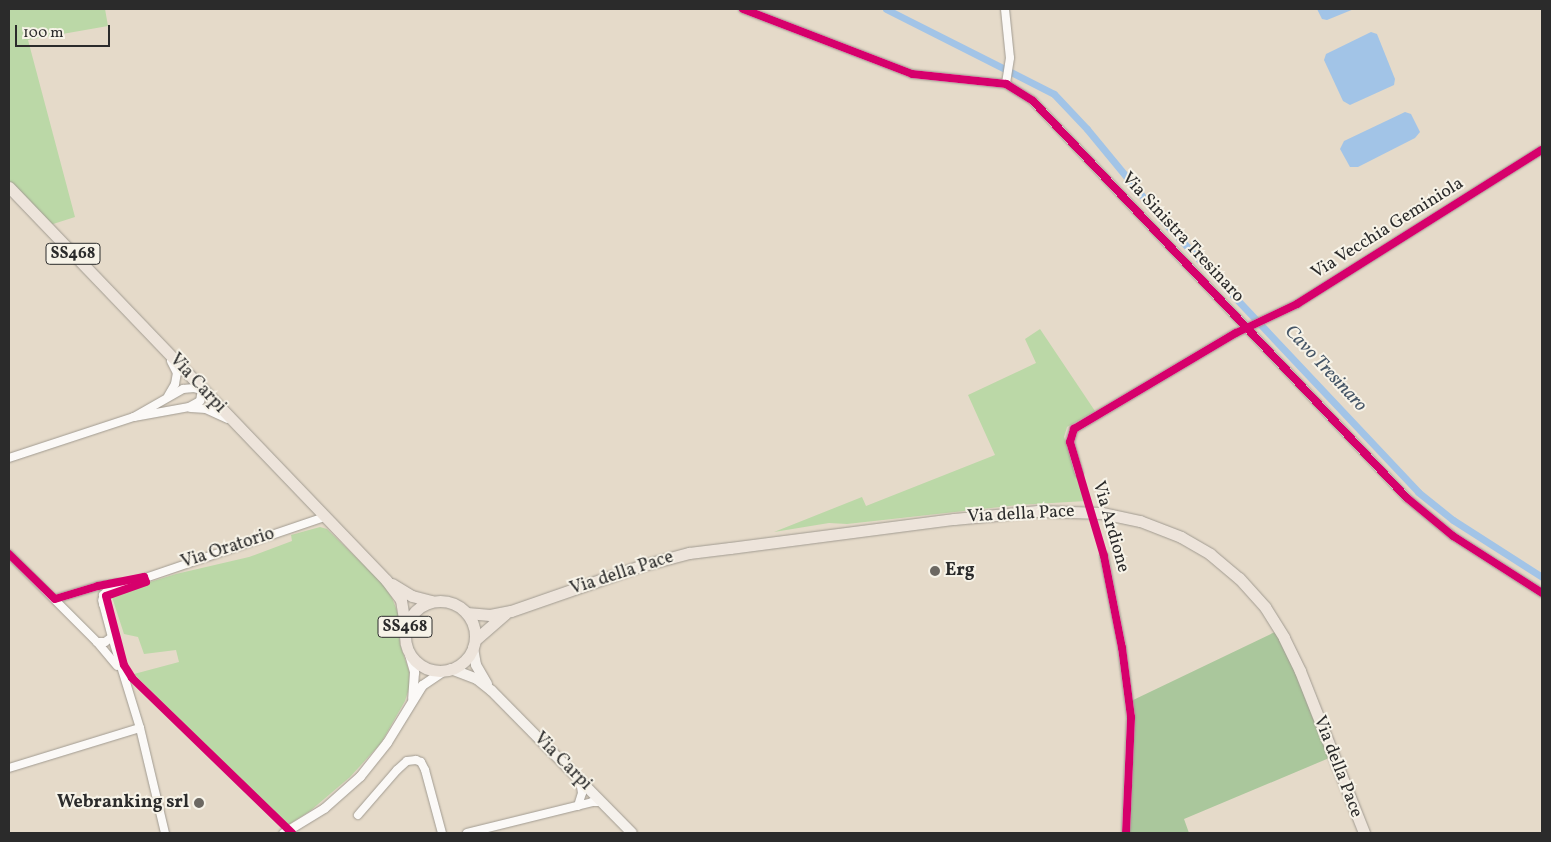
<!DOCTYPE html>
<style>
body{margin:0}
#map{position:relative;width:1551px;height:842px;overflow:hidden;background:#e5dac9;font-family:Vollkorn,serif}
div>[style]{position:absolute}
.green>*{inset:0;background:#bbd8a7}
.forest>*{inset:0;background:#aac79c}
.water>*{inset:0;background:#a2c4e7}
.canal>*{height:7px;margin:-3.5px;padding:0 3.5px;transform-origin:3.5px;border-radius:3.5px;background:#a2c4e7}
.roads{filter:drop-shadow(0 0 1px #a19b91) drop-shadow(0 0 1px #a19b91)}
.minor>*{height:8px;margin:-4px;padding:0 4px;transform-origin:4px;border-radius:4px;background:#fbf9f7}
.tertiary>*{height:9px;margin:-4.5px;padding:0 4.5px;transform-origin:4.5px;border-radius:4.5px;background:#fbf9f7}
.secondary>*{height:10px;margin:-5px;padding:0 5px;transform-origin:5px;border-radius:5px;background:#f5f1ec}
.primary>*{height:11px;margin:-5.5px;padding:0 5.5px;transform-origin:5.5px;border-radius:5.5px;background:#ede4db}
.primary>.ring{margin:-5.5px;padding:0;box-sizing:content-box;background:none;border:11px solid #ede4db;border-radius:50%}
.cycleway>*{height:8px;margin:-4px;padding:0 4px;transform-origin:4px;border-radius:4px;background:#d6006c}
.dots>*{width:14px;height:14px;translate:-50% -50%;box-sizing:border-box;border:2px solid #f7f3e8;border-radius:50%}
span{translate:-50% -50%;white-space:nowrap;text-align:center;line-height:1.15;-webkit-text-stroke:4px #f7f3e8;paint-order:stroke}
.shield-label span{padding:1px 4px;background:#f7f3e8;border:1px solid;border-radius:4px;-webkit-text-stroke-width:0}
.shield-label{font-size:16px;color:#2b2b2b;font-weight:700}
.street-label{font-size:18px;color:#2b2b2b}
.poi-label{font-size:18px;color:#2b2b2b;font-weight:700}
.left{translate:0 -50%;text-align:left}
.right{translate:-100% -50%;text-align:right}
.water-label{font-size:19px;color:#465667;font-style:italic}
.frame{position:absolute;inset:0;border:10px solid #2b2b2b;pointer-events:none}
.scale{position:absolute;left:15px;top:25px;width:95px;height:22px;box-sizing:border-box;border:2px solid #2b2b2b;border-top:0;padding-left:6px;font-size:15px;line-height:18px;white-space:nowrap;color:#2b2b2b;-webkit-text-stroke:4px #f7f3e8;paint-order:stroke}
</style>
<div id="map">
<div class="green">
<i style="clip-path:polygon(9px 9px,105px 9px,108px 26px,28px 40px,75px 217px,50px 225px,9px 183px)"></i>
<i style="clip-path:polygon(1040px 329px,1095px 411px,1067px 427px,1064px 437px,1086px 501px,1018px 505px,847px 524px,829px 523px,774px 532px,862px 497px,866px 506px,995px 455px,968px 395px,1036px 363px,1025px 339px)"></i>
<i style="clip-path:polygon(320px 527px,327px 529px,383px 584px,392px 598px,398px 613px,400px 644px,409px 671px,410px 685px,405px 701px,381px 743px,350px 777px,310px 811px,288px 825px,134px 674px,179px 662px,176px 650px,144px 654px,138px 637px,124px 634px,111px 594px,176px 574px,249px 557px,292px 541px,291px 535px)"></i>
</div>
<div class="forest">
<i style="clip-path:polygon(1277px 631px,1334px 756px,1184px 819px,1189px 833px,1127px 833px,1129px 702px)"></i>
</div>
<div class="water">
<i style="clip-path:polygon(1317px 9px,1354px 9px,1327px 20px,1322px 19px)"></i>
<i style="clip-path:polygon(1371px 32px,1377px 34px,1395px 79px,1394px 85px,1350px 105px,1343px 101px,1324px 60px,1326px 54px)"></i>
<i style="clip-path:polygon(1405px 112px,1411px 114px,1420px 132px,1415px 138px,1358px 167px,1350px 167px,1340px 149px,1344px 141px)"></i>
</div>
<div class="canal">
<i style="left:886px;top:9px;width:188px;rotate:26.8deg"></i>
<i style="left:1054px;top:94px;width:48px;rotate:46.7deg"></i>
<i style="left:1087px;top:129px;width:118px;rotate:50.5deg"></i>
<i style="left:1162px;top:220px;width:374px;rotate:46.7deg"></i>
<i style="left:1418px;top:492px;width:45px;rotate:38.7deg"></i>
<i style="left:1453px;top:520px;width:106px;rotate:32.6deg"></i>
</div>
<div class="roads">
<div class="minor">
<i style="left:743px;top:9px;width:181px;rotate:21deg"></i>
<i style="left:912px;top:74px;width:95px;rotate:6.1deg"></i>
<i style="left:1006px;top:84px;width:32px;rotate:32deg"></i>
<i style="left:1033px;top:101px;width:545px;rotate:46.71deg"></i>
<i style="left:1407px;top:498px;width:60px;rotate:39.6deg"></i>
<i style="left:1453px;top:536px;width:106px;rotate:32.6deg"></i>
<i style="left:1005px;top:9px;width:49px;rotate:84.2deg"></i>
<i style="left:1010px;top:58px;width:26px;rotate:99deg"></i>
<i style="left:168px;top:396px;width:14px;rotate:-60deg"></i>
<i style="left:175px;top:384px;width:11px;rotate:-80deg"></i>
<i style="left:177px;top:373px;width:13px;rotate:-117deg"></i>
<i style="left:191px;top:408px;width:15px;rotate:4deg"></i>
<i style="left:206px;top:409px;width:23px;rotate:25deg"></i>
<i style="left:9px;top:458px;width:132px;rotate:-18.2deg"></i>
<i style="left:134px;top:417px;width:56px;rotate:-10.3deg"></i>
<i style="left:189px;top:407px;width:13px;rotate:-29deg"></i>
<i style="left:200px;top:401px;width:11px;rotate:-80deg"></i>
<i style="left:202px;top:390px;width:8px;rotate:-166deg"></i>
<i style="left:194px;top:388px;width:11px;rotate:175deg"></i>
<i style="left:183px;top:389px;width:56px;rotate:150.3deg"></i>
<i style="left:1079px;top:473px;width:32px;rotate:-106deg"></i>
<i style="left:1070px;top:442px;width:14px;rotate:-73deg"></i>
<i style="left:1074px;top:429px;width:188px;rotate:-30.7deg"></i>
<i style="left:1236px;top:333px;width:68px;rotate:-25.4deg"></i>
<i style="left:1297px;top:304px;width:289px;rotate:-32.2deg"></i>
<i style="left:9px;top:554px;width:124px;rotate:45deg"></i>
<i style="left:97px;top:642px;width:31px;rotate:50deg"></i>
<i style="left:1104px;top:556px;width:94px;rotate:78.9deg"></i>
<i style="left:1122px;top:648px;width:70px;rotate:82.6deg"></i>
<i style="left:1131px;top:717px;width:116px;rotate:92.5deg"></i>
<i style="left:55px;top:599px;width:45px;rotate:-16.8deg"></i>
<i style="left:98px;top:586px;width:20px;rotate:-9deg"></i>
<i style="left:103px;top:604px;width:9px;rotate:-90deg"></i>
<i style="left:103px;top:595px;width:6px;rotate:-45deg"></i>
<i style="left:107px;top:591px;width:229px;rotate:-18.8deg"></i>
<i style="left:112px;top:637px;width:95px;rotate:72.9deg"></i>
<i style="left:140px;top:728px;width:108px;rotate:76.6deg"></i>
<i style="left:97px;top:642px;width:8px"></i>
<i style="left:105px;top:642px;width:9px;rotate:-36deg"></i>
<i style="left:112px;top:637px;width:38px;rotate:-105deg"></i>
<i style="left:9px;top:768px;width:137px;rotate:-17deg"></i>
<i style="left:578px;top:806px;width:14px;rotate:-73deg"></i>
<i style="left:582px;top:793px;width:12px;rotate:-99deg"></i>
<i style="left:358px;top:815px;width:60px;rotate:-49.1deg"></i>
<i style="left:397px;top:770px;width:13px;rotate:-42deg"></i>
<i style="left:407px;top:761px;width:9px;rotate:-6deg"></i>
<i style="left:416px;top:760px;width:5px;rotate:22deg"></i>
<i style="left:421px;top:762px;width:9px;rotate:63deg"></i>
<i style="left:425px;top:770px;width:65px;rotate:74.9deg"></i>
<i style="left:467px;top:833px;width:129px;rotate:-13.9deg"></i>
<i style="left:592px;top:802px;width:9px"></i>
</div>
<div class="tertiary">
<i style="left:409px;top:654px;width:19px;rotate:74deg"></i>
<i style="left:414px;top:672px;width:26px;rotate:94deg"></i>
<i style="left:283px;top:833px;width:48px;rotate:-31.4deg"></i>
<i style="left:324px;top:808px;width:48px;rotate:-41.6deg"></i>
<i style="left:360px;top:776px;width:43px;rotate:-51.5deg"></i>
<i style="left:387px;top:742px;width:67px;rotate:-58.4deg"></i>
<i style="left:422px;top:685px;width:25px;rotate:-34deg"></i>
</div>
<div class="secondary">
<i style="left:473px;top:648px;width:17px;rotate:80deg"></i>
<i style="left:476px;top:665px;width:22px;rotate:60deg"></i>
<i style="left:451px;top:669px;width:28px;rotate:21deg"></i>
<i style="left:477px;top:679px;width:19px;rotate:39deg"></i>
<i style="left:492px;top:691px;width:199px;rotate:45.4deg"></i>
</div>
<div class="primary">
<i style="left:9px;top:187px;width:545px;rotate:46.19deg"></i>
<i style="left:386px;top:580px;width:25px;rotate:53deg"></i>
<i style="left:401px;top:600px;width:26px;rotate:81deg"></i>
<i style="left:392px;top:584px;width:23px;rotate:31deg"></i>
<i style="left:412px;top:596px;width:20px;rotate:15deg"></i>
<i class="ring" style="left:405px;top:601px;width:59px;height:59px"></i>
<i style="left:467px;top:613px;width:23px;rotate:5deg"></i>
<i style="left:490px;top:615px;width:21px;rotate:-11deg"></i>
<i style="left:511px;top:611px;width:137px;rotate:-19.2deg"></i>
<i style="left:640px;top:566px;width:51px;rotate:-14.9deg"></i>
<i style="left:689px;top:553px;width:41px;rotate:-7deg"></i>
<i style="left:730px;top:548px;width:226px;rotate:-7.4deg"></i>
<i style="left:954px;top:519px;width:84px;rotate:-5.4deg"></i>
<i style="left:1038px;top:511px;width:64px;rotate:1.8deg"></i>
<i style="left:1102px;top:513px;width:39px;rotate:12deg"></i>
<i style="left:1140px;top:521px;width:44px;rotate:21.3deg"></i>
<i style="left:1181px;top:537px;width:34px;rotate:30deg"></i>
<i style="left:1210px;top:554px;width:38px;rotate:40deg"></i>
<i style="left:1239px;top:578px;width:39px;rotate:48deg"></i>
<i style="left:1265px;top:607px;width:36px;rotate:58deg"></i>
<i style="left:1284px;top:638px;width:37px;rotate:64deg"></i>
<i style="left:1300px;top:671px;width:174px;rotate:68.4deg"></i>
<i style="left:475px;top:640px;width:40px;rotate:-41deg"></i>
</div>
</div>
<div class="cycleway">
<i style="left:743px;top:9px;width:181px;rotate:21deg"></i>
<i style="left:912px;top:74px;width:95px;rotate:6.1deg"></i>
<i style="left:1006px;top:84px;width:32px;rotate:32deg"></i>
<i style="left:1033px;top:101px;width:545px;rotate:46.71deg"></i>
<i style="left:1407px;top:498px;width:60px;rotate:39.6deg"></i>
<i style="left:1453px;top:536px;width:106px;rotate:32.6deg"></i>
<i style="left:9px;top:554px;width:64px;rotate:44.4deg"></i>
<i style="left:55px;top:599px;width:45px;rotate:-16.8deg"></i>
<i style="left:98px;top:586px;width:47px;rotate:-11.1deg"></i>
<i style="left:144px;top:577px;width:5px;rotate:68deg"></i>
<i style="left:146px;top:582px;width:42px;rotate:160.7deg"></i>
<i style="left:106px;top:596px;width:71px;rotate:75.4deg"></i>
<i style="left:124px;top:665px;width:15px;rotate:58deg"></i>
<i style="left:132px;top:678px;width:223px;rotate:44.1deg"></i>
<i style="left:1126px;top:833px;width:116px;rotate:-87.5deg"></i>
<i style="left:1131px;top:717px;width:70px;rotate:-97.4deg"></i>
<i style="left:1122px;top:648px;width:94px;rotate:-101.1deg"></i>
<i style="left:1104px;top:556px;width:119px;rotate:-106.6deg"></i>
<i style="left:1070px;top:442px;width:14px;rotate:-73deg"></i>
<i style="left:1074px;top:429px;width:188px;rotate:-30.7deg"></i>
<i style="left:1236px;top:333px;width:68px;rotate:-25.4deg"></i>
<i style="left:1297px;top:304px;width:289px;rotate:-32.2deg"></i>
</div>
<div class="dots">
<i style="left:935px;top:571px;background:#6c6862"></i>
<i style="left:199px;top:803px;background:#6c6862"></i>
</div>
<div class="shield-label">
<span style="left:73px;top:254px">SS468</span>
<span style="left:405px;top:627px">SS468</span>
</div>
<div class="street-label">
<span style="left:1388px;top:229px;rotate:-32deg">Via Vecchia Geminiola</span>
<span style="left:1182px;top:238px;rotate:47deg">Via Sinistra Tresinaro</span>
<span style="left:197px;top:384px;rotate:47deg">Via Carpi</span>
<span style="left:1021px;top:515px;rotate:-3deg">Via della Pace</span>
<span style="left:1110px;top:527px;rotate:74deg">Via Ardione</span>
<span style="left:228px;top:549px;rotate:-18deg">Via Oratorio</span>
<span style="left:622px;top:574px;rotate:-18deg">Via della Pace</span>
<span style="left:562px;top:762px;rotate:45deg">Via Carpi</span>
<span style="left:1337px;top:767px;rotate:69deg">Via della Pace</span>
</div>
<div class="poi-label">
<span class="left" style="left:945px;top:571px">Erg</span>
<span class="right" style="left:189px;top:803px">Webranking srl</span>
</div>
<div class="water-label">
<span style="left:1325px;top:369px;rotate:47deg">Cavo Tresinaro</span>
</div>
<div class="frame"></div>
<div class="scale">100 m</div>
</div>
